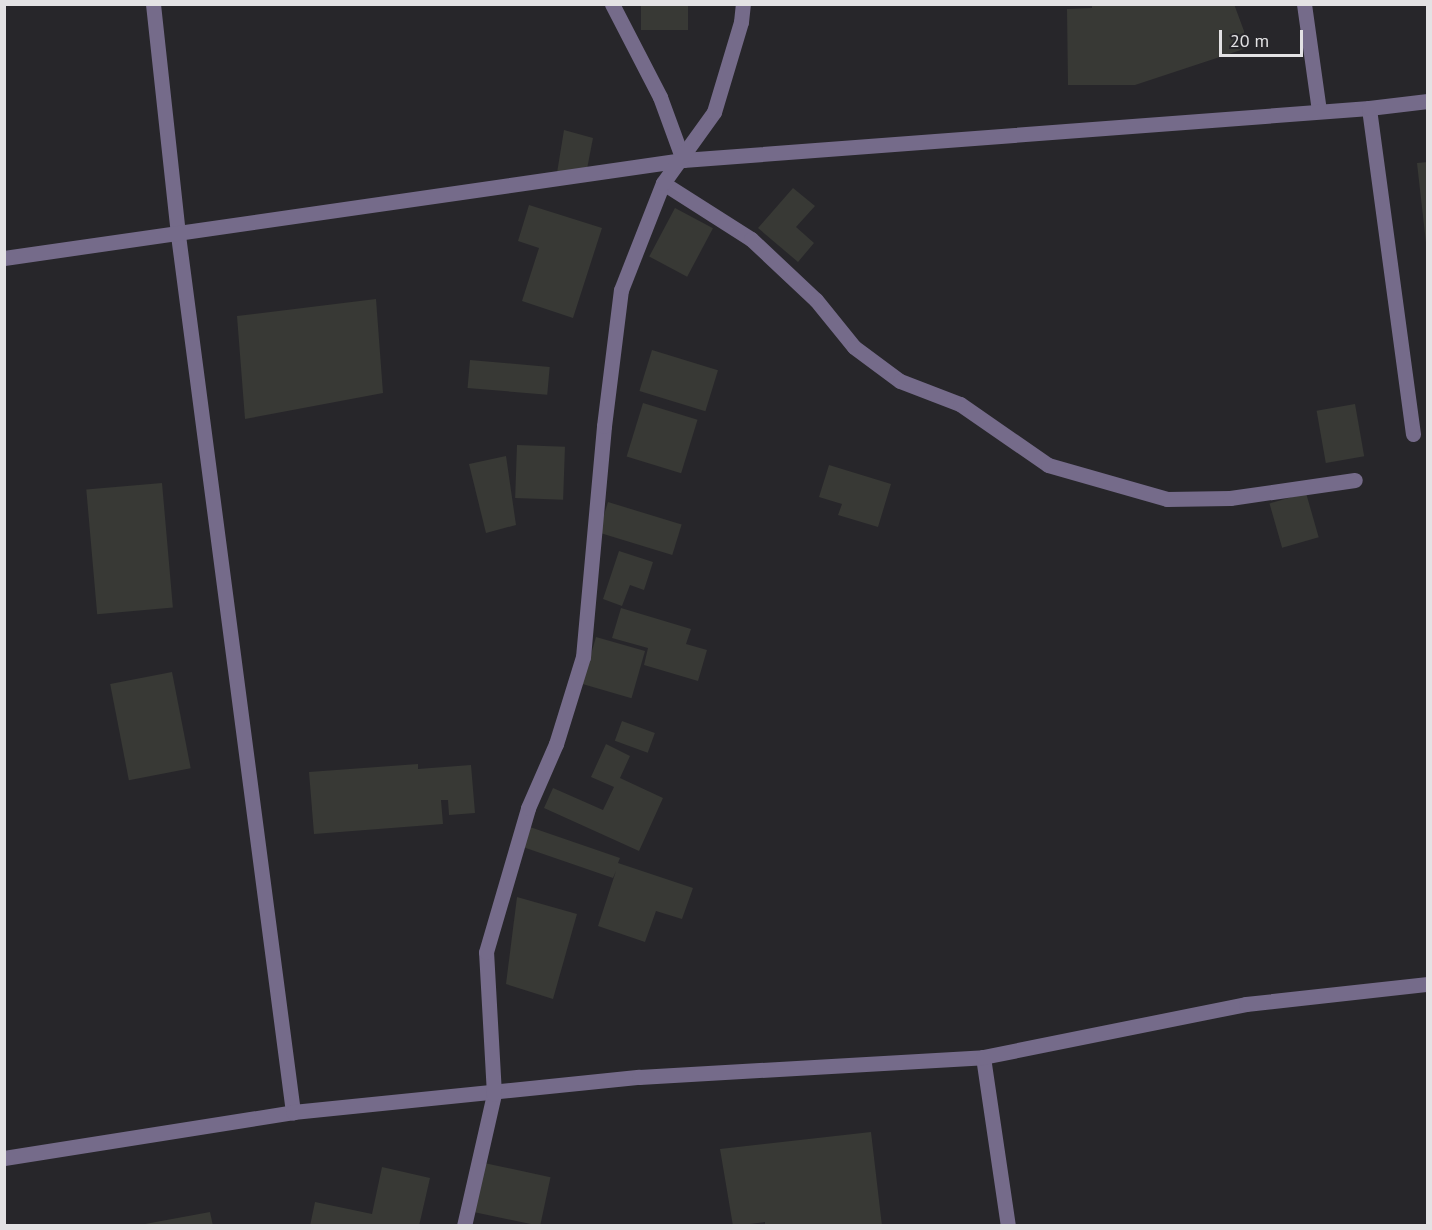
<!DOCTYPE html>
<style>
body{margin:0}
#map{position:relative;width:1432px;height:1230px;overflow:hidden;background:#27262a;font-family:"PT Sans",sans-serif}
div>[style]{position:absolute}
.building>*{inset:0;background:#383935;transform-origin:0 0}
.minor>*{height:15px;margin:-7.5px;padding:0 7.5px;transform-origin:7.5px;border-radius:7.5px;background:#756b8a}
span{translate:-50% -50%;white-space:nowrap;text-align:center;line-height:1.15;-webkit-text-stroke:4.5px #27262a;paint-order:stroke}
.frame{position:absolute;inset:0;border:6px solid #e3e2e4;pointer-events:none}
.scale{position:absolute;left:1219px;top:30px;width:84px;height:27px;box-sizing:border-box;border:3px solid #e3e2e4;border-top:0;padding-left:8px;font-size:18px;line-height:21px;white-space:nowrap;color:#e3e2e4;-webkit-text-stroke:4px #27262a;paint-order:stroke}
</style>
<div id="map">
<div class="building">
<i style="left:641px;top:4px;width:47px;height:26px"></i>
<i style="clip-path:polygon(1092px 4px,1234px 4px,1244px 31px,1244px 49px,1135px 85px,1068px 85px,1067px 9px,1092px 8px)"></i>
<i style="clip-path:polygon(564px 130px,593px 138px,587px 169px,557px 173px)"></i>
<i style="clip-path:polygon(1428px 162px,1428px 243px,1426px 243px,1417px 163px)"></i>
<i style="clip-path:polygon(793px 188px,815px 206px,796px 227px,814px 243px,798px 262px,758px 228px)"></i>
<i style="clip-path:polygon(529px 205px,602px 228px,573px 318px,522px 301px,539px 248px,518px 241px)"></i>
<i style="left:675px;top:208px;width:43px;height:55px;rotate:28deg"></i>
<i style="clip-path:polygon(376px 299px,383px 393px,245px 419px,237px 316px)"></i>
<i style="left:652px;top:350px;width:69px;height:43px;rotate:17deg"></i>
<i style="left:470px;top:360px;width:80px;height:28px;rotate:5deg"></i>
<i style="left:643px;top:403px;width:57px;height:56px;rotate:17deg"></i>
<i style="left:1355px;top:404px;width:53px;height:39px;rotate:80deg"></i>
<i style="left:517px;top:445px;width:48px;height:53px;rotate:2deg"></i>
<i style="clip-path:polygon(506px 456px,516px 525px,486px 533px,469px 464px)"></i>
<i style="clip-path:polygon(829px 465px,891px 484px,878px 527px,838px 515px,842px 504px,819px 497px)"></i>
<i style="left:162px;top:483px;width:125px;height:76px;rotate:85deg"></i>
<i style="left:1306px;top:493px;width:46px;height:38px;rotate:74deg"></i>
<i style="left:608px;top:502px;width:77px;height:32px;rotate:17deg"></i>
<i style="clip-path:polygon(619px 551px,653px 562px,644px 590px,630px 585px,622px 606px,603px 599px)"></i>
<i style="clip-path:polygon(621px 608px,691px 629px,686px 644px,707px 650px,698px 681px,644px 665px,648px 648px,612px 638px)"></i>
<i style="left:596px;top:637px;width:51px;height:49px;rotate:16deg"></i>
<i style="left:172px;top:672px;width:98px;height:63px;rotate:79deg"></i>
<i style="left:622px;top:721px;width:35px;height:21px;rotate:20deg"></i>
<i style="clip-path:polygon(606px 744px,630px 756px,620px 778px,663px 798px,639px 851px,544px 808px,553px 788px,603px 810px,614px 787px,591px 777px)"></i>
<i style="clip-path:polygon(418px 764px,418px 769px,471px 765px,475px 813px,449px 815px,448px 800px,441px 800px,443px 824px,314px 834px,309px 772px)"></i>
<i style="clip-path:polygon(527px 826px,620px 858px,618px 863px,693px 888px,682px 919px,656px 911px,645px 942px,598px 926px,616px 871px,613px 878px,520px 846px)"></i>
<i style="clip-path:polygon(517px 897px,577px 914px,553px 999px,506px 984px)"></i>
<i style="clip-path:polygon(871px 1132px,882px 1226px,765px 1226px,765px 1222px,733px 1226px,720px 1149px)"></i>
<i style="left:484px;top:1163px;width:68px;height:50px;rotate:12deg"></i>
<i style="clip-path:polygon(382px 1167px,430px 1178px,419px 1226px,310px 1226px,315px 1202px,372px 1214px)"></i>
<i style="clip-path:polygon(210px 1212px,213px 1226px,145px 1226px,145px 1224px)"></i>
</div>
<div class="minor">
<i style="left:153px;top:4px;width:232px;rotate:83.8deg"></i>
<i style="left:178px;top:235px;width:885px;rotate:82.53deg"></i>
<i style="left:612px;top:4px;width:105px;rotate:62.7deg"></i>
<i style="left:660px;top:97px;width:67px;rotate:69.9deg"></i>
<i style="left:1304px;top:4px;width:108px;rotate:82deg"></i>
<i style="left:663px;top:183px;width:104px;rotate:32.5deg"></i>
<i style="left:751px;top:239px;width:89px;rotate:43.2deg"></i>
<i style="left:816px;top:300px;width:60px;rotate:51deg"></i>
<i style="left:854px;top:347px;width:57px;rotate:36.5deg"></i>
<i style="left:900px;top:381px;width:64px;rotate:21deg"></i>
<i style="left:960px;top:404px;width:107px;rotate:34.7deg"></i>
<i style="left:1048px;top:465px;width:124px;rotate:15.9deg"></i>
<i style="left:1167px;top:499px;width:63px;rotate:-0.9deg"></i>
<i style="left:1230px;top:498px;width:126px;rotate:-8.2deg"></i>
<i style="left:4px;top:258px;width:686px;rotate:-8.21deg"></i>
<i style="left:683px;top:160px;width:688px;rotate:-4.33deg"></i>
<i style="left:1413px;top:434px;width:329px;rotate:-97.7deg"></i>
<i style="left:1369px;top:108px;width:59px;rotate:-6.8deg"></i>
<i style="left:983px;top:1057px;width:171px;rotate:81.6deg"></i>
<i style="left:4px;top:1158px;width:293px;rotate:-9deg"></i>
<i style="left:293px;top:1112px;width:348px;rotate:-5.8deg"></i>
<i style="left:639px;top:1077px;width:345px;rotate:-3.3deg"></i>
<i style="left:983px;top:1057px;width:268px;rotate:-11.4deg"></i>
<i style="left:1246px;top:1004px;width:183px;rotate:-6.3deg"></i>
<i style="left:464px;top:1226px;width:135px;rotate:-77.2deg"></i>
<i style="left:494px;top:1094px;width:142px;rotate:-93.2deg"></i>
<i style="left:486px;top:952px;width:150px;rotate:-73.7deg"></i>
<i style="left:528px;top:808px;width:70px;rotate:-66.4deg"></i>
<i style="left:556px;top:744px;width:91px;rotate:-72.8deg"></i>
<i style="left:583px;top:657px;width:232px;rotate:-84.8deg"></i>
<i style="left:604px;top:426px;width:137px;rotate:-82.9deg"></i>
<i style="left:621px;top:290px;width:115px;rotate:-68.6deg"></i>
<i style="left:663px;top:183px;width:87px;rotate:-54.3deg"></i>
<i style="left:714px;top:112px;width:94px;rotate:-73.3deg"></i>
<i style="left:741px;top:22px;width:18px;rotate:-84deg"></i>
</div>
<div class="frame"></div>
<div class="scale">20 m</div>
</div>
